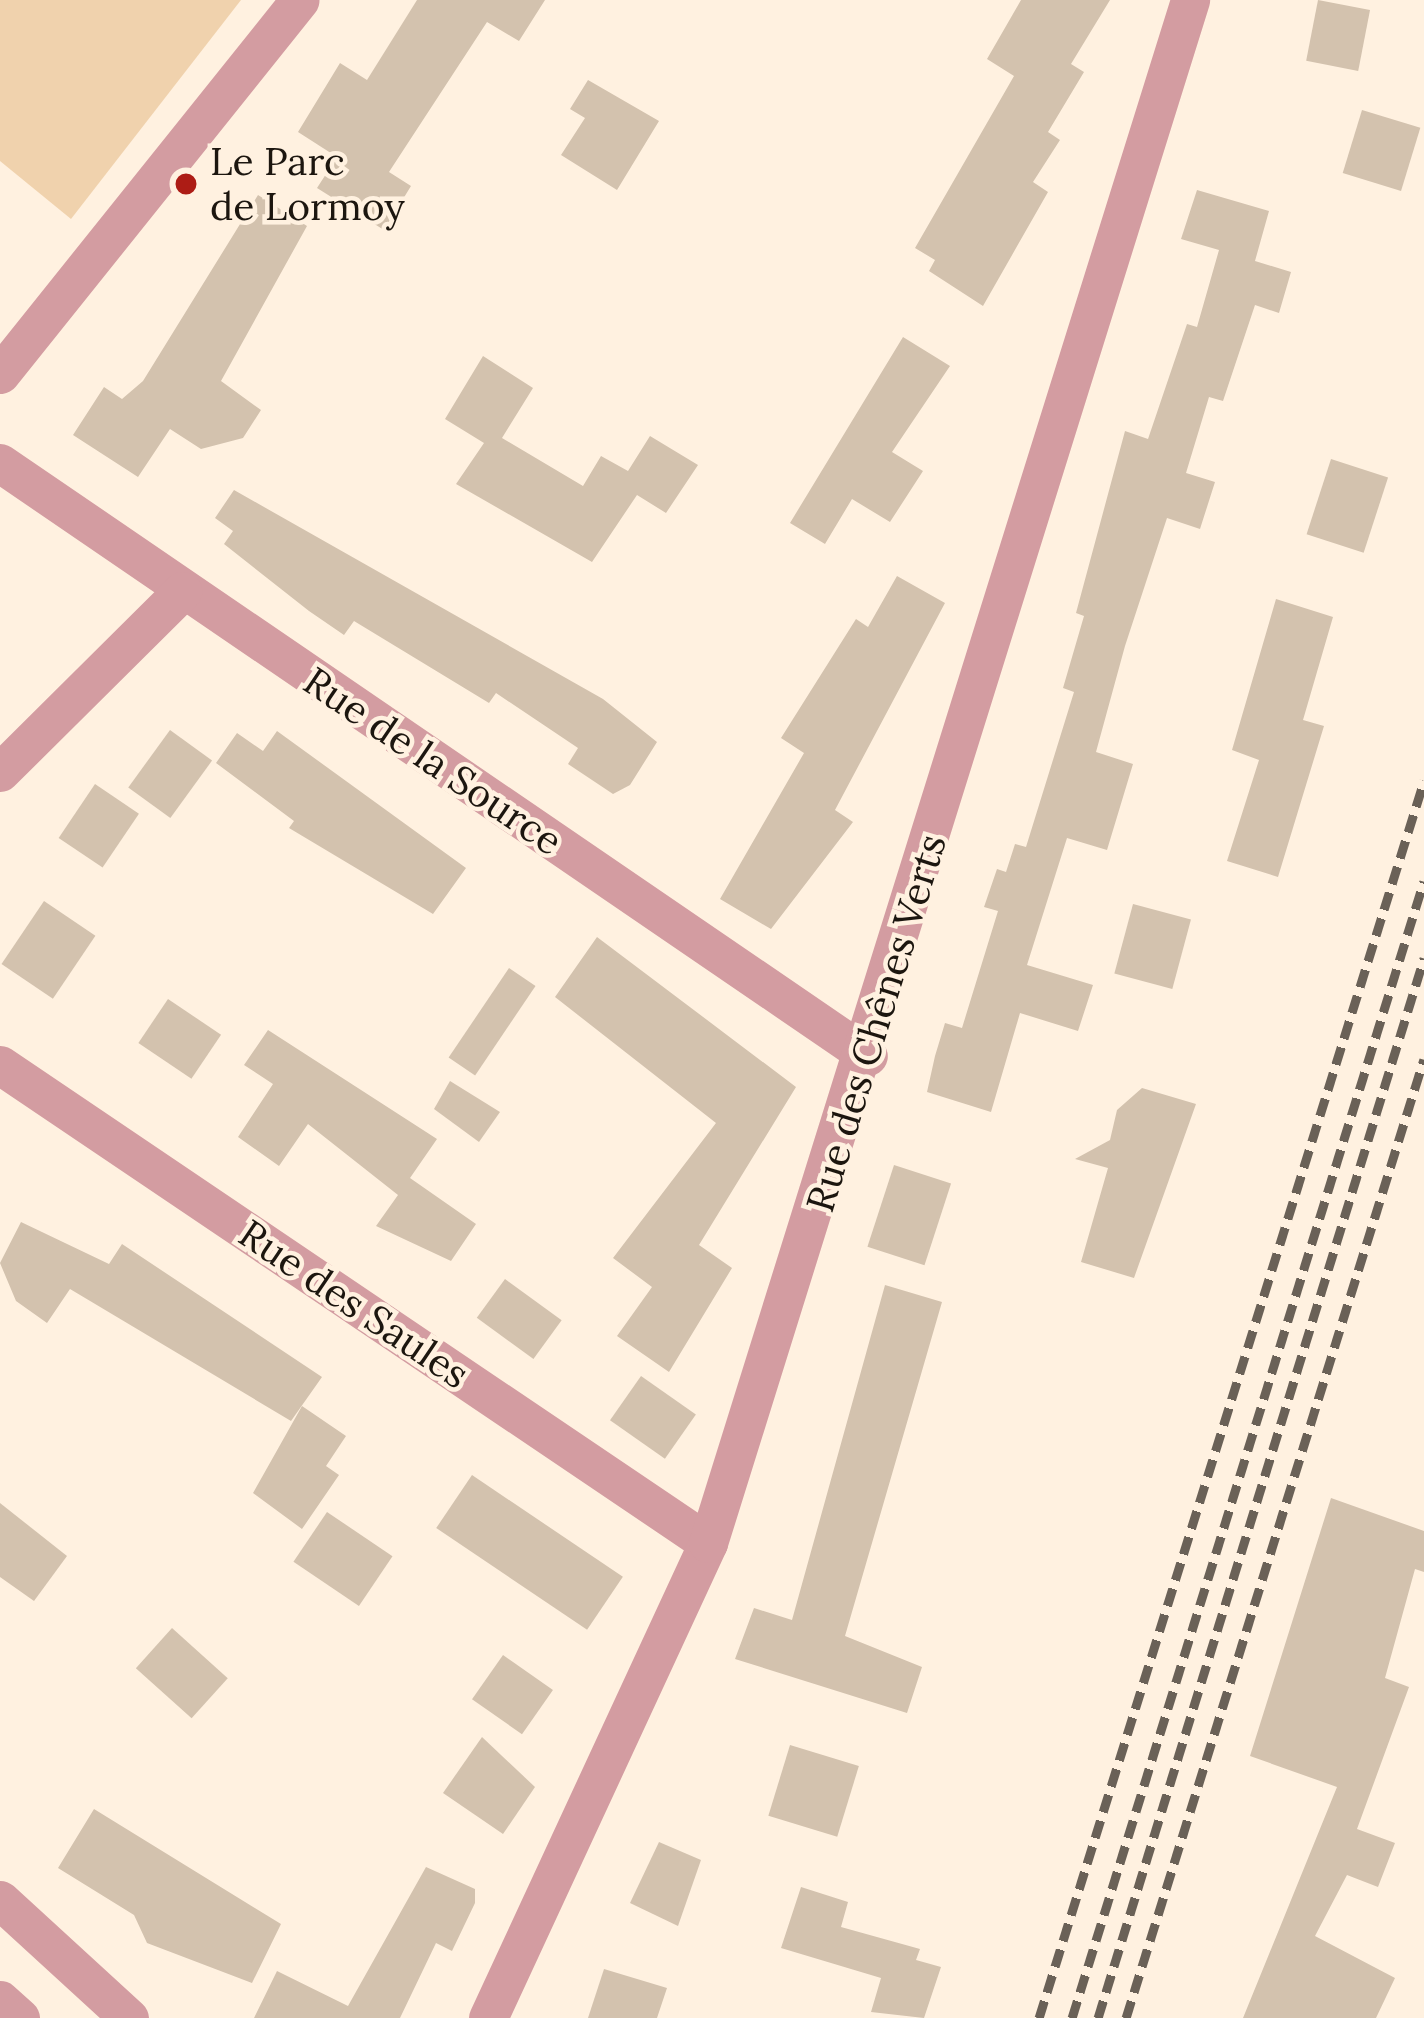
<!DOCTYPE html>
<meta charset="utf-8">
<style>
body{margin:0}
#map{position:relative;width:1424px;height:2018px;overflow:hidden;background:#fff1e0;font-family:Lora,serif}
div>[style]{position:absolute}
.green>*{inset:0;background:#f0d2ad}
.building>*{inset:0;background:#d3c2ae;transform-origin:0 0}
.street>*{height:39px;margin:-19.5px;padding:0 19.5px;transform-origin:19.5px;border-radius:19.5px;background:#d39ca1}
.rail>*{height:9px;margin-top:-4.5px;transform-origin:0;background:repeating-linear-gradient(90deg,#6a6157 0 18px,transparent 0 27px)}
.dots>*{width:33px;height:33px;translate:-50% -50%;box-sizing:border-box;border:6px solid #fff1e0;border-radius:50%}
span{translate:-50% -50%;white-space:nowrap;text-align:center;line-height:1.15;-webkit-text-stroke:9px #fff1e0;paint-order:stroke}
.poi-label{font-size:39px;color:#1c160f}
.left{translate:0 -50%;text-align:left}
.street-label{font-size:39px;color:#1c160f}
</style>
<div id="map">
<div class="green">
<i style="clip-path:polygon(0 0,241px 0,71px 219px,0 161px)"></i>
</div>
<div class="building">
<i style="clip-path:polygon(417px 0,545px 0,519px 41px,487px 22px,389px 172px,411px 186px,384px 230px,317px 188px,337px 157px,298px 132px,340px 63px,367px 80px)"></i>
<i style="clip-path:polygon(1021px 0,1110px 0,1071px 64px,1084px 72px,1048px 132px,1060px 140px,1033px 182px,1048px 192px,983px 306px,929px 271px,935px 260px,915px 248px,1014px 76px,987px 59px)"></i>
<i style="left:1318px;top:0;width:53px;height:62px;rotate:11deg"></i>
<i style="clip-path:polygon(588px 80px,659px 121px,617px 190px,561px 155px,585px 118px,570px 109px)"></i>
<i style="left:1362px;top:110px;width:61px;height:66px;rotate:17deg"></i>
<i style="clip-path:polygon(1197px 190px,1269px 211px,1255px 261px,1291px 272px,1279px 313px,1255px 305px,1223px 401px,1209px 397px,1186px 473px,1215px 482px,1200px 529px,1167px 518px,1125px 646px,1096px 752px,1133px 764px,1107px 850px,1067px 838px,1027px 965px,1093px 985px,1078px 1031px,1020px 1013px,991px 1112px,927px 1092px,935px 1056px,945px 1023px,962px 1028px,998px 911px,984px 907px,997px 869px,1006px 872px,1015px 844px,1026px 847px,1074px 692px,1063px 688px,1084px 616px,1076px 613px,1125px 431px,1148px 439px,1187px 324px,1197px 327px,1219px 250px,1181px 239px)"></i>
<i style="clip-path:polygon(258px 195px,307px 226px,221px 381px,261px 410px,243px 438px,201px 449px,170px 429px,138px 477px,73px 435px,104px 387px,122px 399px,143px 381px)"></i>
<i style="clip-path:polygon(903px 337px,950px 366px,892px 452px,923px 471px,890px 522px,852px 499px,825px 544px,790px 523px)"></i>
<i style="clip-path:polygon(483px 356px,533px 388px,502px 438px,583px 486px,601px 456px,628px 471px,650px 436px,698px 465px,666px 513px,637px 495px,592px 562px,456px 484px,484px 443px,445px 419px)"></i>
<i style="left:1331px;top:459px;width:60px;height:79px;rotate:18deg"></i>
<i style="clip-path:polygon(234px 490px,603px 699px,657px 742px,630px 785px,613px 794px,568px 764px,578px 748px,496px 693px,489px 703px,354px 621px,344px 635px,309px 611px,224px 544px,233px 531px,215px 518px)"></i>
<i style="clip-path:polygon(897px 576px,945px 603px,835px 810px,853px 822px,771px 929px,720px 899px,804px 753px,781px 738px,856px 619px,868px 627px)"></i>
<i style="clip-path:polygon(1276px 599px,1333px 617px,1303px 720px,1324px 726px,1278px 877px,1227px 861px,1259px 760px,1232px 750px)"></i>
<i style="left:170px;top:730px;width:52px;height:71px;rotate:36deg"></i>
<i style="clip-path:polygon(277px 731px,466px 868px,433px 914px,289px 828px,294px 821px,216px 763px,237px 733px,263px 751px)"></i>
<i style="left:95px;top:784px;width:53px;height:65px;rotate:34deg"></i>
<i style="left:44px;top:901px;width:62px;height:76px;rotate:34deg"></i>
<i style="left:1133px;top:904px;width:60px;height:72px;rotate:15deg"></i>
<i style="clip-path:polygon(597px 937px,796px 1087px,699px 1245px,732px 1268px,669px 1372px,617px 1336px,652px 1287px,613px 1258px,716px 1123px,555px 997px)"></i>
<i style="left:509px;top:968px;width:32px;height:108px;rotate:34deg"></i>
<i style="left:168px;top:999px;width:64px;height:53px;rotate:34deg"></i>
<i style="clip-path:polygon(268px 1030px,437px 1139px,410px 1178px,476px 1224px,451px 1261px,376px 1226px,398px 1195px,308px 1124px,279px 1166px,238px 1137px,273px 1084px,244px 1065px)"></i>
<i style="clip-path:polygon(450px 1081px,500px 1112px,479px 1142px,434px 1109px)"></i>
<i style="clip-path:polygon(1142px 1088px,1196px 1104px,1134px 1278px,1081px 1262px,1108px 1168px,1075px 1159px,1110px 1140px,1117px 1110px)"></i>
<i style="left:894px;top:1165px;width:60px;height:86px;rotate:18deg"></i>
<i style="clip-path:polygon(21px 1222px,109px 1264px,122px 1244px,322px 1377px,291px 1421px,70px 1289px,47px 1323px,16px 1301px,0 1263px)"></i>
<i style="left:505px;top:1279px;width:70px;height:48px;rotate:36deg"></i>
<i style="clip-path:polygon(885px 1285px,942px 1302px,845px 1636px,922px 1667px,907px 1713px,735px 1659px,754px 1608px,792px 1620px)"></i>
<i style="left:641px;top:1376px;width:67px;height:54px;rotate:35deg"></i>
<i style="clip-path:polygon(302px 1406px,346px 1436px,326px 1466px,339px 1475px,302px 1529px,253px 1493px)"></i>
<i style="left:472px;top:1475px;width:182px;height:64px;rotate:34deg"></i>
<i style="clip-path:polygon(1331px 1498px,1424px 1531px,1424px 1572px,1415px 1569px,1385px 1678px,1409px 1687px,1357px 1829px,1395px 1843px,1378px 1887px,1347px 1875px,1315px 1936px,1395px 1978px,1376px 2018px,1243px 2018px,1337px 1787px,1250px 1756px)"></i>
<i style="clip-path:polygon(0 1503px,67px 1556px,34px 1601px,0 1577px)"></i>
<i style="left:327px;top:1512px;width:79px;height:60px;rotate:34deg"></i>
<i style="left:172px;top:1628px;width:75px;height:54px;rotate:42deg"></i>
<i style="left:503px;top:1655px;width:61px;height:54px;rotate:35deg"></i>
<i style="clip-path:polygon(482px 1737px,535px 1787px,503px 1834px,443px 1793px)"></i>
<i style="left:790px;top:1745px;width:72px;height:74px;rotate:17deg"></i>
<i style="clip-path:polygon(94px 1809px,281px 1924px,252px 1983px,147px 1943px,134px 1915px,58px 1868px)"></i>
<i style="clip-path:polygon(659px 1842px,701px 1860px,678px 1926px,630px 1903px)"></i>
<i style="clip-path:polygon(426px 1867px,475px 1889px,475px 1903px,452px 1951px,436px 1943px,400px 2018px,254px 2018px,277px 1971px,348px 2006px)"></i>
<i style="clip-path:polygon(801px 1887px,848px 1902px,841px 1927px,920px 1949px,916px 1960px,941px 1967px,924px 2018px,871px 2012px,881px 1978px,781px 1948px)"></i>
<i style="clip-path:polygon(604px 1969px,667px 1988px,657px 2018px,588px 2018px)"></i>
</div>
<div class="street">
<i style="left:0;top:374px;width:479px;rotate:-51.3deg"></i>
<i style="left:0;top:463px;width:1051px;rotate:34.34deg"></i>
<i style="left:0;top:772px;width:257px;rotate:-44.8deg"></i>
<i style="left:0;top:1065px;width:854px;rotate:34.02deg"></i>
<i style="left:0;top:1900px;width:175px;rotate:42.5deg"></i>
<i style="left:0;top:2000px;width:27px;rotate:42deg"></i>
<i style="left:488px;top:2018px;width:523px;rotate:-65.15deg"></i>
<i style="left:708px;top:1543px;width:1617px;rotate:-72.65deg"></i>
</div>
<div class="rail">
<i style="left:1039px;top:2018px;width:1296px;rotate:-72.71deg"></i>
<i style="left:1072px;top:2018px;width:1190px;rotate:-72.8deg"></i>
<i style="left:1098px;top:2018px;width:1109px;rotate:-72.9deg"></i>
<i style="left:1126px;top:2018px;width:1004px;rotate:-72.74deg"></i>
</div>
<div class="dots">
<i style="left:186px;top:184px;background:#ad1c15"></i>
</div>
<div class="poi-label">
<span class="left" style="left:210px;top:184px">Le Parc<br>de Lormoy</span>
</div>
<div class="street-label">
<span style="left:433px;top:761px;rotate:34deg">Rue de la Source</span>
<span style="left:876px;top:1023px;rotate:-73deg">Rue des Chênes Verts</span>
<span style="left:354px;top:1304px;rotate:34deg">Rue des Saules</span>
</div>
</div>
